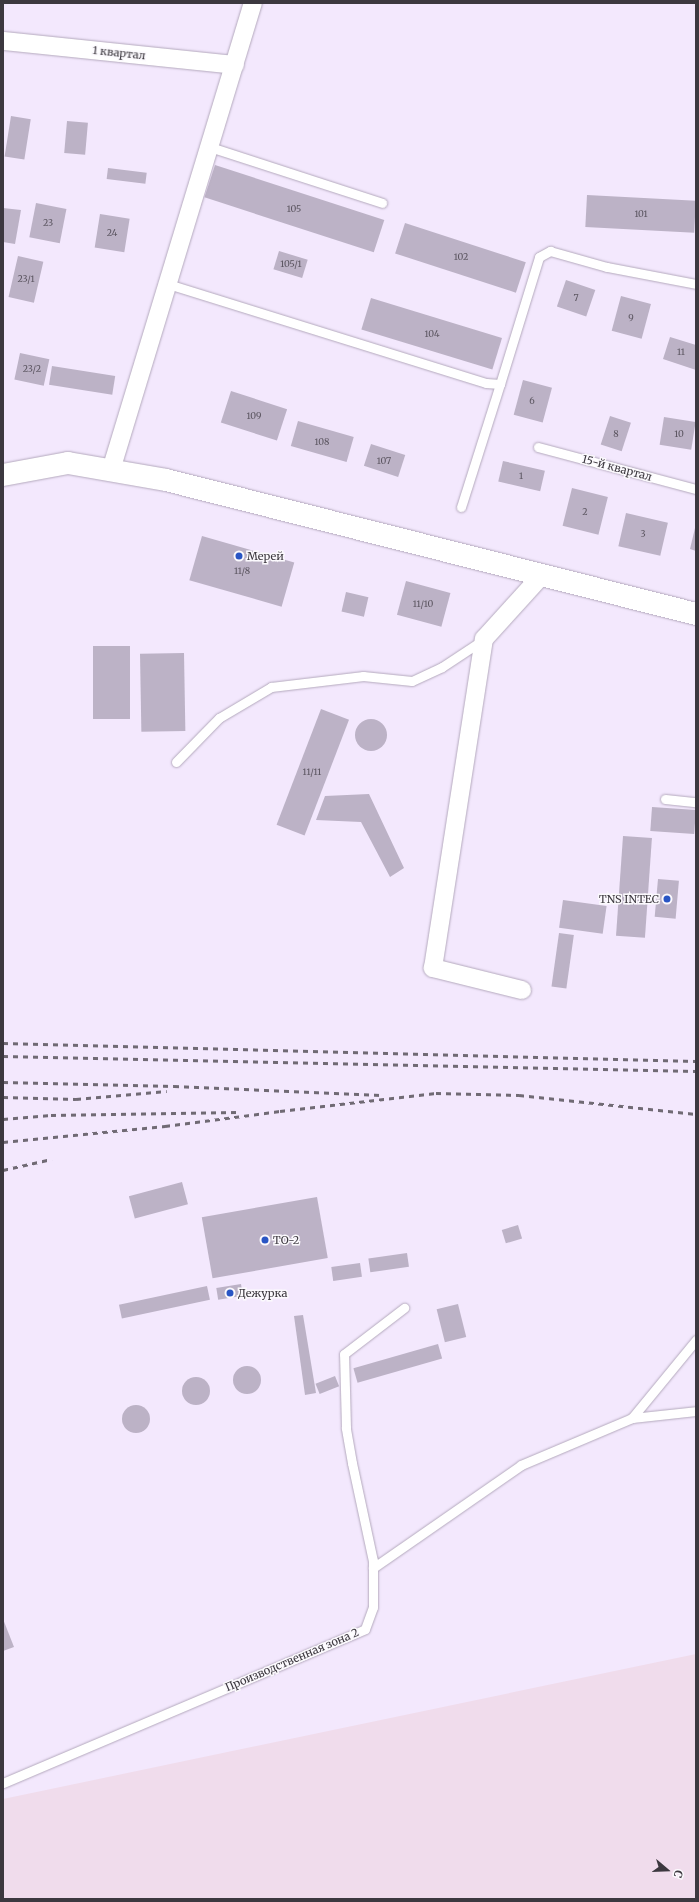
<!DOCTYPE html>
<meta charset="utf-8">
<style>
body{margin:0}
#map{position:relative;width:699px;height:1902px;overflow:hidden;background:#f3e8fd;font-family:Merriweather,serif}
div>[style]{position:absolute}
.industrial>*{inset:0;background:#f0dcec}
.building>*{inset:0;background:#bcb2c6;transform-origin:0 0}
.round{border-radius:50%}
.roads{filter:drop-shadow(0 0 1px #b4a9bd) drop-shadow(0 0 1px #b4a9bd)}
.service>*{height:9px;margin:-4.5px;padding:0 4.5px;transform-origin:4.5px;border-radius:4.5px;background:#fff}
.minor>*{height:18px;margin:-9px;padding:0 9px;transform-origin:9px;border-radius:9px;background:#fff}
.tertiary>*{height:22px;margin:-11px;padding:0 11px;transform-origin:11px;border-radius:11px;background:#fff}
.rail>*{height:3px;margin-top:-1.5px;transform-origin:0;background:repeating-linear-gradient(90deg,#706a74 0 5px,transparent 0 10px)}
.dots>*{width:11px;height:11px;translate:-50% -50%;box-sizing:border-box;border:2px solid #fbf9fd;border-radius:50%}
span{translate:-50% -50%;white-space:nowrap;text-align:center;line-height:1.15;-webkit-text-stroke:3px #fbf9fd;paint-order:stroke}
.number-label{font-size:9px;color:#5c5661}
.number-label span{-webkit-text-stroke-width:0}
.street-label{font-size:11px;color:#3c383f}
.poi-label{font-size:11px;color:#3c383f}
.left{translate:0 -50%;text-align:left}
.right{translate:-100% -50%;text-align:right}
.frame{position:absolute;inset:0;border:4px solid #3c383f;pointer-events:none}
.north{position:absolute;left:647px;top:1850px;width:40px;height:40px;-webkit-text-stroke:3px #fbf9fd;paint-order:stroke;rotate:109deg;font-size:11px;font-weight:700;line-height:16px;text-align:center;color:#3c383f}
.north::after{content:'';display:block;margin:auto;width:14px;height:18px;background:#3c383f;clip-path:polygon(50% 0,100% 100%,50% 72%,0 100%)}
</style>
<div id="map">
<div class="industrial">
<i style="clip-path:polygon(696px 1654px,696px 1899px,3px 1899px,3px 1799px)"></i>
</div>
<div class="building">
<i style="left:11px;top:116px;width:20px;height:41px;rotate:9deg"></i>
<i style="left:67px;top:121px;width:21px;height:32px;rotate:5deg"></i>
<i style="left:215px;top:165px;width:178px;height:34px;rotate:18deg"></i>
<i style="left:108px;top:168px;width:39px;height:11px;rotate:7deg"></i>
<i style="left:587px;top:195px;width:109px;height:32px;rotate:3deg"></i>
<i style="left:36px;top:203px;width:31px;height:35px;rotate:11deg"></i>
<i style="clip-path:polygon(3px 208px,21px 210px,15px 244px,3px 242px)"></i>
<i style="left:100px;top:214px;width:30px;height:34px;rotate:9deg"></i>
<i style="left:405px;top:223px;width:127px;height:32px;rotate:18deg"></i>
<i style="left:279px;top:251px;width:30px;height:19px;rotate:17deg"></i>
<i style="left:18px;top:256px;width:26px;height:42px;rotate:13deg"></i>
<i style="left:566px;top:280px;width:31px;height:28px;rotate:19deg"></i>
<i style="left:621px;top:296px;width:31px;height:36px;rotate:15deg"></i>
<i style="left:371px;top:298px;width:137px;height:33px;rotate:17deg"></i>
<i style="clip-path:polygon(670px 337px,696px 345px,696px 370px,663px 359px)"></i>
<i style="left:20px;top:353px;width:30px;height:27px;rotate:12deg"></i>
<i style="left:52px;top:366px;width:64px;height:19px;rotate:9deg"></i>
<i style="left:523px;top:380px;width:30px;height:36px;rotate:15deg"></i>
<i style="left:231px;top:391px;width:59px;height:33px;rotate:18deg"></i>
<i style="left:610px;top:416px;width:22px;height:30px;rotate:18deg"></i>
<i style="left:664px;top:417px;width:32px;height:28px;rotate:9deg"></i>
<i style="left:298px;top:421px;width:58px;height:26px;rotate:16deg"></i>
<i style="left:371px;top:444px;width:36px;height:23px;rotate:18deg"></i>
<i style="left:503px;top:461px;width:43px;height:21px;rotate:13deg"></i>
<i style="left:572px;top:488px;width:37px;height:39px;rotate:14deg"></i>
<i style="left:626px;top:513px;width:43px;height:34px;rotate:13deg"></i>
<i style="clip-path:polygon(695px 528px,696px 528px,696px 551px,690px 549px)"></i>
<i style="left:202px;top:536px;width:96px;height:46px;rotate:16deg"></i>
<i style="left:406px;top:581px;width:46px;height:35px;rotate:15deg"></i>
<i style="left:346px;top:592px;width:23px;height:20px;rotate:13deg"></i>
<i style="left:93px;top:646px;width:37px;height:73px"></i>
<i style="left:184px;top:653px;width:78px;height:44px;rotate:89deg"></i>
<i style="left:321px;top:709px;width:30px;height:124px;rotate:21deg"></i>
<i class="round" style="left:355px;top:719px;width:32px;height:32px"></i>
<i style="clip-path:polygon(369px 794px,404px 868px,390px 877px,361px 822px,316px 820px,325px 796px)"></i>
<i style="left:652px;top:807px;width:44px;height:24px;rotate:4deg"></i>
<i style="left:623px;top:836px;width:29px;height:100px;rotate:4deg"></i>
<i style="left:658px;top:879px;width:21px;height:38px;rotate:5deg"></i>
<i style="left:563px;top:900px;width:44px;height:28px;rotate:8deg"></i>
<i style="left:559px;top:933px;width:15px;height:54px;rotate:8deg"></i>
<i style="left:182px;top:1182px;width:23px;height:55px;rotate:75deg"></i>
<i style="left:317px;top:1197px;width:62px;height:117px;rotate:80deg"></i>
<i style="left:518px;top:1225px;width:14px;height:17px;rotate:73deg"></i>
<i style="left:407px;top:1253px;width:14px;height:39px;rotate:82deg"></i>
<i style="left:360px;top:1263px;width:14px;height:29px;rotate:82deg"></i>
<i style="left:241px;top:1284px;width:12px;height:25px;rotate:81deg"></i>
<i style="left:207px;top:1286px;width:14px;height:90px;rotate:78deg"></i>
<i style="left:458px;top:1304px;width:34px;height:22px;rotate:76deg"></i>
<i style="clip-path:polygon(303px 1315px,316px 1393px,305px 1395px,294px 1316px)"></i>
<i style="left:438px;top:1344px;width:15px;height:88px;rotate:74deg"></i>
<i class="round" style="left:233px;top:1366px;width:28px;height:28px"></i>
<i style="left:335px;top:1376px;width:11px;height:21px;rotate:68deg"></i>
<i class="round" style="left:182px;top:1377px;width:28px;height:28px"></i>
<i class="round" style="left:122px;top:1405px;width:28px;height:28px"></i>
<i style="clip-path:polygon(3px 1619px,14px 1647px,3px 1651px)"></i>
</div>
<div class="roads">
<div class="service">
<i style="left:210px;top:147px;width:181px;rotate:18deg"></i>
<i style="left:168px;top:284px;width:333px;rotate:17.3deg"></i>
<i style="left:486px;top:383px;width:14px;rotate:4deg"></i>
<i style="left:500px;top:384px;width:133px;rotate:-72.9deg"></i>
<i style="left:539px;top:257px;width:13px;rotate:-29deg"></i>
<i style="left:550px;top:251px;width:59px;rotate:15.7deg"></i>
<i style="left:607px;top:267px;width:91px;rotate:10.8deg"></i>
<i style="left:538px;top:447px;width:163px;rotate:14.9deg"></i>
<i style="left:461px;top:507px;width:129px;rotate:-72.4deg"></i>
<i style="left:176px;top:762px;width:62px;rotate:-45.7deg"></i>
<i style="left:219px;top:718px;width:61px;rotate:-30.8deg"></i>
<i style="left:271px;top:687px;width:93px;rotate:-6.8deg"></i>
<i style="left:363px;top:676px;width:49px;rotate:5.8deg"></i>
<i style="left:412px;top:681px;width:33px;rotate:-25deg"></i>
<i style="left:442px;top:667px;width:49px;rotate:-33.4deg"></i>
<i style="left:665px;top:799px;width:31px;rotate:6deg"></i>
<i style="left:632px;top:1418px;width:64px;rotate:-6.2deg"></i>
<i style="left:373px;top:1568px;width:180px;rotate:-34.8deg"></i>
<i style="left:521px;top:1465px;width:121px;rotate:-22.9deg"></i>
<i style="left:632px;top:1418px;width:101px;rotate:-50.6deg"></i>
<i style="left:3px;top:1783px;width:393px;rotate:-23deg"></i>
<i style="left:365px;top:1629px;width:23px;rotate:-70deg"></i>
<i style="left:373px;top:1607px;width:46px;rotate:-90deg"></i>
<i style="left:373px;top:1561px;width:100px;rotate:-102.1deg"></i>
<i style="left:352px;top:1463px;width:36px;rotate:-100deg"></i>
<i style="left:346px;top:1428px;width:74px;rotate:-91.5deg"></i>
<i style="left:344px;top:1354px;width:76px;rotate:-37.5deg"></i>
</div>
<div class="minor">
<i style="left:3px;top:41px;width:233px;rotate:5.9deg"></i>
<i style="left:111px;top:470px;width:488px;rotate:-73.1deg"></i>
<i style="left:522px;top:990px;width:92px;rotate:-166.1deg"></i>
<i style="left:433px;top:968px;width:333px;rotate:-81.2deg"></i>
<i style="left:484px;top:639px;width:86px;rotate:-47.8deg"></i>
</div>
<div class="tertiary">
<i style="left:3px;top:475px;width:66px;rotate:-10.5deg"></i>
<i style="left:68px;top:463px;width:99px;rotate:9.8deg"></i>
<i style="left:166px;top:480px;width:547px;rotate:14.19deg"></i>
</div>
</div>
<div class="rail">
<i style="left:3px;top:1043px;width:693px;rotate:1.49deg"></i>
<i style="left:3px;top:1056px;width:693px;rotate:1.24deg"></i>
<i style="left:3px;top:1082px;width:171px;rotate:1.3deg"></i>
<i style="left:174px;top:1086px;width:207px;rotate:2.5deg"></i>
<i style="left:3px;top:1097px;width:73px;rotate:1.6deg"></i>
<i style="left:76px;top:1099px;width:91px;rotate:-5deg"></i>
<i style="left:3px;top:1119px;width:48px;rotate:-4.8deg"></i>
<i style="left:51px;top:1115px;width:187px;rotate:-0.9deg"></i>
<i style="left:3px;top:1142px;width:163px;rotate:-5.6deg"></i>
<i style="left:165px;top:1126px;width:116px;rotate:-7.4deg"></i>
<i style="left:280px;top:1111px;width:157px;rotate:-6.6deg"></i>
<i style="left:436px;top:1093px;width:83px;rotate:1.4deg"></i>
<i style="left:519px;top:1095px;width:178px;rotate:6.1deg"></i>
<i style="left:3px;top:1170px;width:50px;rotate:-12.7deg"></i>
</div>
<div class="dots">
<i style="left:239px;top:556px;background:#2955c4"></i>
<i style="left:667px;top:899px;background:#2955c4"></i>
<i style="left:265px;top:1240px;background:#2955c4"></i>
<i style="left:230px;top:1293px;background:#2955c4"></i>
</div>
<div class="number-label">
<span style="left:294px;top:209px">105</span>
<span style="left:641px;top:214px">101</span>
<span style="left:48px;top:223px">23</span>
<span style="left:112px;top:233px">24</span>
<span style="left:461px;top:257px">102</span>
<span style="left:291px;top:264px">105/1</span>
<span style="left:26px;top:279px">23/1</span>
<span style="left:576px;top:298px">7</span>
<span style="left:631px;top:318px">9</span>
<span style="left:432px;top:334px">104</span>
<span style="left:681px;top:352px">11</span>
<span style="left:32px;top:369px">23/2</span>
<span style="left:532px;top:401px">6</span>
<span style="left:254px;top:416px">109</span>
<span style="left:616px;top:434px">8</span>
<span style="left:679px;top:434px">10</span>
<span style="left:322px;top:442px">108</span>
<span style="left:384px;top:461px">107</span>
<span style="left:521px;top:476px">1</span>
<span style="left:585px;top:512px">2</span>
<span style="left:643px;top:534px">3</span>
<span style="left:242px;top:571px">11/8</span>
<span style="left:423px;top:604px">11/10</span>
<span style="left:312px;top:772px">11/11</span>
</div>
<div class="street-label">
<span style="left:119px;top:53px;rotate:6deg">1 квартал</span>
<span style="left:617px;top:468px;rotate:15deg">15-й квартал</span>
<span style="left:292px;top:1660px;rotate:-23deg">Производственная зона 2</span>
</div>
<div class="poi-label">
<span class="left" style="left:247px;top:556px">Мерей</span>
<span class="right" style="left:659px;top:899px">TNS INTEC</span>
<span class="left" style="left:273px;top:1240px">ТО-2</span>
<span class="left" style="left:238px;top:1293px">Дежурка</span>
</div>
<div class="frame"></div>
<div class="north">С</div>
</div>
